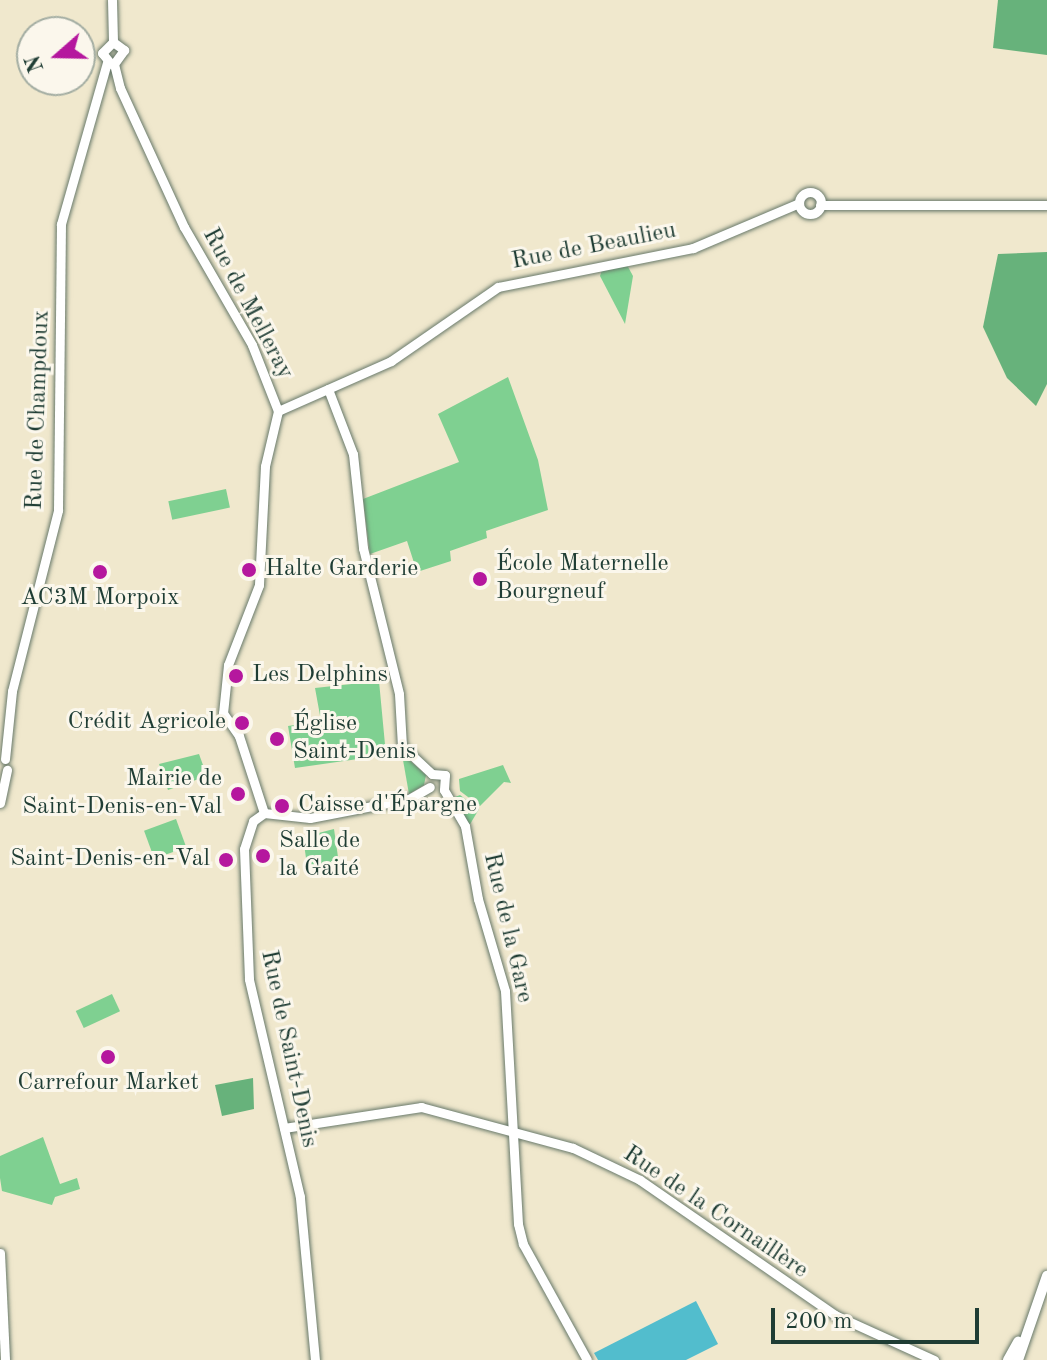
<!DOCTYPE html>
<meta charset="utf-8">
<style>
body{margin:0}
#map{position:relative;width:1047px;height:1360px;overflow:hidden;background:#f0e8cd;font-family:"Old Standard TT",serif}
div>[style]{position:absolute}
.green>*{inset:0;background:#7fd091;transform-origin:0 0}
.forest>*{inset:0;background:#67b27b}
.water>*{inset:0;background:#52bdcd}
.roads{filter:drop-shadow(0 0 2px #68796a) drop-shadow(0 0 2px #68796a)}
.tertiary>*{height:9px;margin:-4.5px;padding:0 4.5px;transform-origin:4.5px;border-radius:4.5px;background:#fff}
.tertiary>.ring{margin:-4.5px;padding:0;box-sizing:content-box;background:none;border:9px solid #fff;border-radius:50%}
.secondary>*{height:10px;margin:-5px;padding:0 5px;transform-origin:5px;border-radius:5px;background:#fff}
.dots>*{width:22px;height:22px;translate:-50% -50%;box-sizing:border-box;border:4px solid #fbf7ec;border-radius:50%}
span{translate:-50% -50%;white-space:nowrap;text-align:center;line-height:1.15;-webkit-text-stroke:6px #fbf7ec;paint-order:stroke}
.street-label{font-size:24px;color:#1f3d34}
.poi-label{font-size:24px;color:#1f3d34}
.left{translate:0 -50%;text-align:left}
.right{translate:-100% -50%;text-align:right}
.north{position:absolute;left:16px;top:16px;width:80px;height:80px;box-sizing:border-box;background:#fbf7ec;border:2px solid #a3ada2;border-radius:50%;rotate:250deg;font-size:22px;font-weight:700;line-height:32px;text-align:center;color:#1f3d34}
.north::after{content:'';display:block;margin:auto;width:28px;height:36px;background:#b5179e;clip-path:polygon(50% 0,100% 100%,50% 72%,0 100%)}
.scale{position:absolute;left:771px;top:1308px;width:208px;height:36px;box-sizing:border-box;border:4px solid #1f3d34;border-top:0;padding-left:10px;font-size:24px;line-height:28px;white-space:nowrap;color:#1f3d34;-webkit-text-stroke:6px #fbf7ec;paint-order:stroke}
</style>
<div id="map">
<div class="green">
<i style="clip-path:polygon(627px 265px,633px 276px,625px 324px,600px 276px,602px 270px)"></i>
<i style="clip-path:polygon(508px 377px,538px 460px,548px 510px,486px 531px,487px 538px,450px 551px,451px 561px,417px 572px,407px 541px,370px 554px,363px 499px,459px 462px,438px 414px)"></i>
<i style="left:226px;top:489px;width:19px;height:59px;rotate:78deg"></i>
<i style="clip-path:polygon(379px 681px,386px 755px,295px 768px,288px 726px,321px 721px,315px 688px)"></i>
<i style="clip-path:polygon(199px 754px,207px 776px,168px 790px,159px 764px)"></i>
<i style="clip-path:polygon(408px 759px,426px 775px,424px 785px,409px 794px,403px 760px)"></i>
<i style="clip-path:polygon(503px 765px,511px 783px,504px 782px,480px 806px,460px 791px,459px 779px)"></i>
<i style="clip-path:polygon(460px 795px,479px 809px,469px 826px,455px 797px)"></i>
<i style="left:176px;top:819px;width:30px;height:34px;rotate:70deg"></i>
<i style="clip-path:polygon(334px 829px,339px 864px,308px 872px,303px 837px)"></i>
<i style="left:112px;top:994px;width:19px;height:40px;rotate:65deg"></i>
<i style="clip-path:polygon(43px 1137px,60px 1184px,77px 1178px,80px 1189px,55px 1197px,52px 1205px,2px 1191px,0 1178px,0 1156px)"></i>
</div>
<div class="forest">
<i style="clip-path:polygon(998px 0,1047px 0,1047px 55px,993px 48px)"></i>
<i style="clip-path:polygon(1047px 252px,1047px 384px,1036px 406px,1007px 378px,983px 327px,998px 254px)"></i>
<i style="clip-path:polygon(253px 1078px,254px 1109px,222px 1116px,215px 1085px)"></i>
</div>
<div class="water">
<i style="clip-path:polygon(696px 1301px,718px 1344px,686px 1360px,598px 1360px,594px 1353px)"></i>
</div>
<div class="roads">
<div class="tertiary">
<i style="left:112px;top:0;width:42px;rotate:88.6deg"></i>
<i style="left:113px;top:42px;width:14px;rotate:36deg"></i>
<i style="left:124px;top:50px;width:17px;rotate:126deg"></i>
<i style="left:111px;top:64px;width:14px;rotate:-129deg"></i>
<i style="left:102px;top:53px;width:16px;rotate:-45deg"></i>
<i style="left:114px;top:64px;width:25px;rotate:76deg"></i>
<i style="left:120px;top:88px;width:153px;rotate:65.3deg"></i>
<i style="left:184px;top:227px;width:136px;rotate:60deg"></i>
<i style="left:252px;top:345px;width:71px;rotate:68.5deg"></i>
<i style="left:278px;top:411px;width:57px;rotate:103.3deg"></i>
<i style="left:265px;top:466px;width:119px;rotate:92.9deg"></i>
<i style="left:259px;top:585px;width:86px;rotate:111.2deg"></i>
<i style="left:228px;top:665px;width:48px;rotate:95.9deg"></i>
<i style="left:223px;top:713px;width:28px;rotate:55deg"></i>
<i style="left:239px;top:736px;width:81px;rotate:72deg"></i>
<i class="ring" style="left:799px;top:192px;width:13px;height:13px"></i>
<i style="left:820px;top:205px;width:227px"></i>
<i style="left:328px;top:389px;width:70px;rotate:69deg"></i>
<i style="left:353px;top:454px;width:95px;rotate:83.9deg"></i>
<i style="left:363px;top:548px;width:150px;rotate:76.1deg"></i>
<i style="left:399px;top:694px;width:52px;rotate:86.7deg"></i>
<i style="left:402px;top:746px;width:41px;rotate:43deg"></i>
<i style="left:278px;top:411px;width:124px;rotate:-23.9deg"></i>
<i style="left:391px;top:361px;width:130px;rotate:-34.7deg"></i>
<i style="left:498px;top:287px;width:199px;rotate:-11.3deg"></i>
<i style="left:693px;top:248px;width:115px;rotate:-23deg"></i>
<i style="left:5px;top:759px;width:68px;rotate:-84.1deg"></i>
<i style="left:12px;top:691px;width:187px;rotate:-75.7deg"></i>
<i style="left:58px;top:510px;width:286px;rotate:-89.4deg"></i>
<i style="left:61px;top:224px;width:168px;rotate:-74.1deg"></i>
<i style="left:432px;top:774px;width:13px;rotate:4deg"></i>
<i style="left:445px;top:775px;width:15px;rotate:94deg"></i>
<i style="left:444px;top:790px;width:42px;rotate:59.7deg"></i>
<i style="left:465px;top:826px;width:74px;rotate:79.9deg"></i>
<i style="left:478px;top:899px;width:96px;rotate:73.6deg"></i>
<i style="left:505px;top:991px;width:233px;rotate:86.8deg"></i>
<i style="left:518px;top:1224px;width:21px;rotate:76deg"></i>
<i style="left:523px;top:1244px;width:132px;rotate:61.1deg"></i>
<i style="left:0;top:803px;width:34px;rotate:-78deg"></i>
<i style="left:284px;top:1128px;width:139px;rotate:-8.7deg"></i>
<i style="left:421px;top:1107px;width:157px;rotate:15.1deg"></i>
<i style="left:573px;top:1148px;width:74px;rotate:25.5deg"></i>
<i style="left:640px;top:1180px;width:237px;rotate:34.7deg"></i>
<i style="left:835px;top:1315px;width:109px;rotate:24.4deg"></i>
<i style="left:0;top:1253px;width:107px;rotate:87.3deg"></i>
<i style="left:315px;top:1360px;width:164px;rotate:-95.3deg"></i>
<i style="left:300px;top:1197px;width:224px;rotate:-103.2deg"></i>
<i style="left:249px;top:979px;width:130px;rotate:-92.2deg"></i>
<i style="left:244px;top:849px;width:29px;rotate:-72deg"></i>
<i style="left:253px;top:821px;width:14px;rotate:-36deg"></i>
<i style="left:264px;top:813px;width:46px;rotate:6.2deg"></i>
<i style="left:310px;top:818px;width:101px;rotate:-10.9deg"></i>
<i style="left:409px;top:799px;width:24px;rotate:-30deg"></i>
</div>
<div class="secondary">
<i style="left:1008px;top:1360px;width:21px;rotate:-61deg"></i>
<i style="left:1018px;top:1360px;width:89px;rotate:-71deg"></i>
</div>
</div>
<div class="dots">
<i style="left:249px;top:570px;background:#b5179e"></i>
<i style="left:100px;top:572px;background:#b5179e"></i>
<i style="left:480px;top:579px;background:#b5179e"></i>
<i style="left:236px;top:676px;background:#b5179e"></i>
<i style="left:242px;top:723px;background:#b5179e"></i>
<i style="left:277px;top:739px;background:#b5179e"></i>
<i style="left:238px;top:794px;background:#b5179e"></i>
<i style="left:282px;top:806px;background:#b5179e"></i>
<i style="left:263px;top:856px;background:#b5179e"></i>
<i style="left:226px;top:860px;background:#b5179e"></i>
<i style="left:108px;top:1057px;background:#b5179e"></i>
</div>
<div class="street-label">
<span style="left:594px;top:247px;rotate:-11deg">Rue de Beaulieu</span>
<span style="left:247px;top:304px;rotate:62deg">Rue de Melleray</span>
<span style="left:39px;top:410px;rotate:-88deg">Rue de Champdoux</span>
<span style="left:507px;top:928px;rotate:77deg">Rue de la Gare</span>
<span style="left:288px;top:1049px;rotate:78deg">Rue de Saint-Denis</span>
<span style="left:715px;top:1213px;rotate:34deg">Rue de la Cornaillère</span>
</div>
<div class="poi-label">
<span class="left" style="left:496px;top:579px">École Maternelle<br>Bourgneuf</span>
<span class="left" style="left:265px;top:570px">Halte Garderie</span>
<span style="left:100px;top:599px">AC3M Morpoix</span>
<span class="left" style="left:252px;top:676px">Les Delphins</span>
<span class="right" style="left:226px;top:723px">Crédit Agricole</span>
<span class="left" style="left:293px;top:739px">Église<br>Saint-Denis</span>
<span class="right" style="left:222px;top:794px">Mairie de<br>Saint-Denis-en-Val</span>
<span class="left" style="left:298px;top:806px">Caisse d'Épargne</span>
<span class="left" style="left:279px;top:856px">Salle de<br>la Gaité</span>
<span class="right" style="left:210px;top:860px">Saint-Denis-en-Val</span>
<span style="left:108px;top:1084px">Carrefour Market</span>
</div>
<div class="north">N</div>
<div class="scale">200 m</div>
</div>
